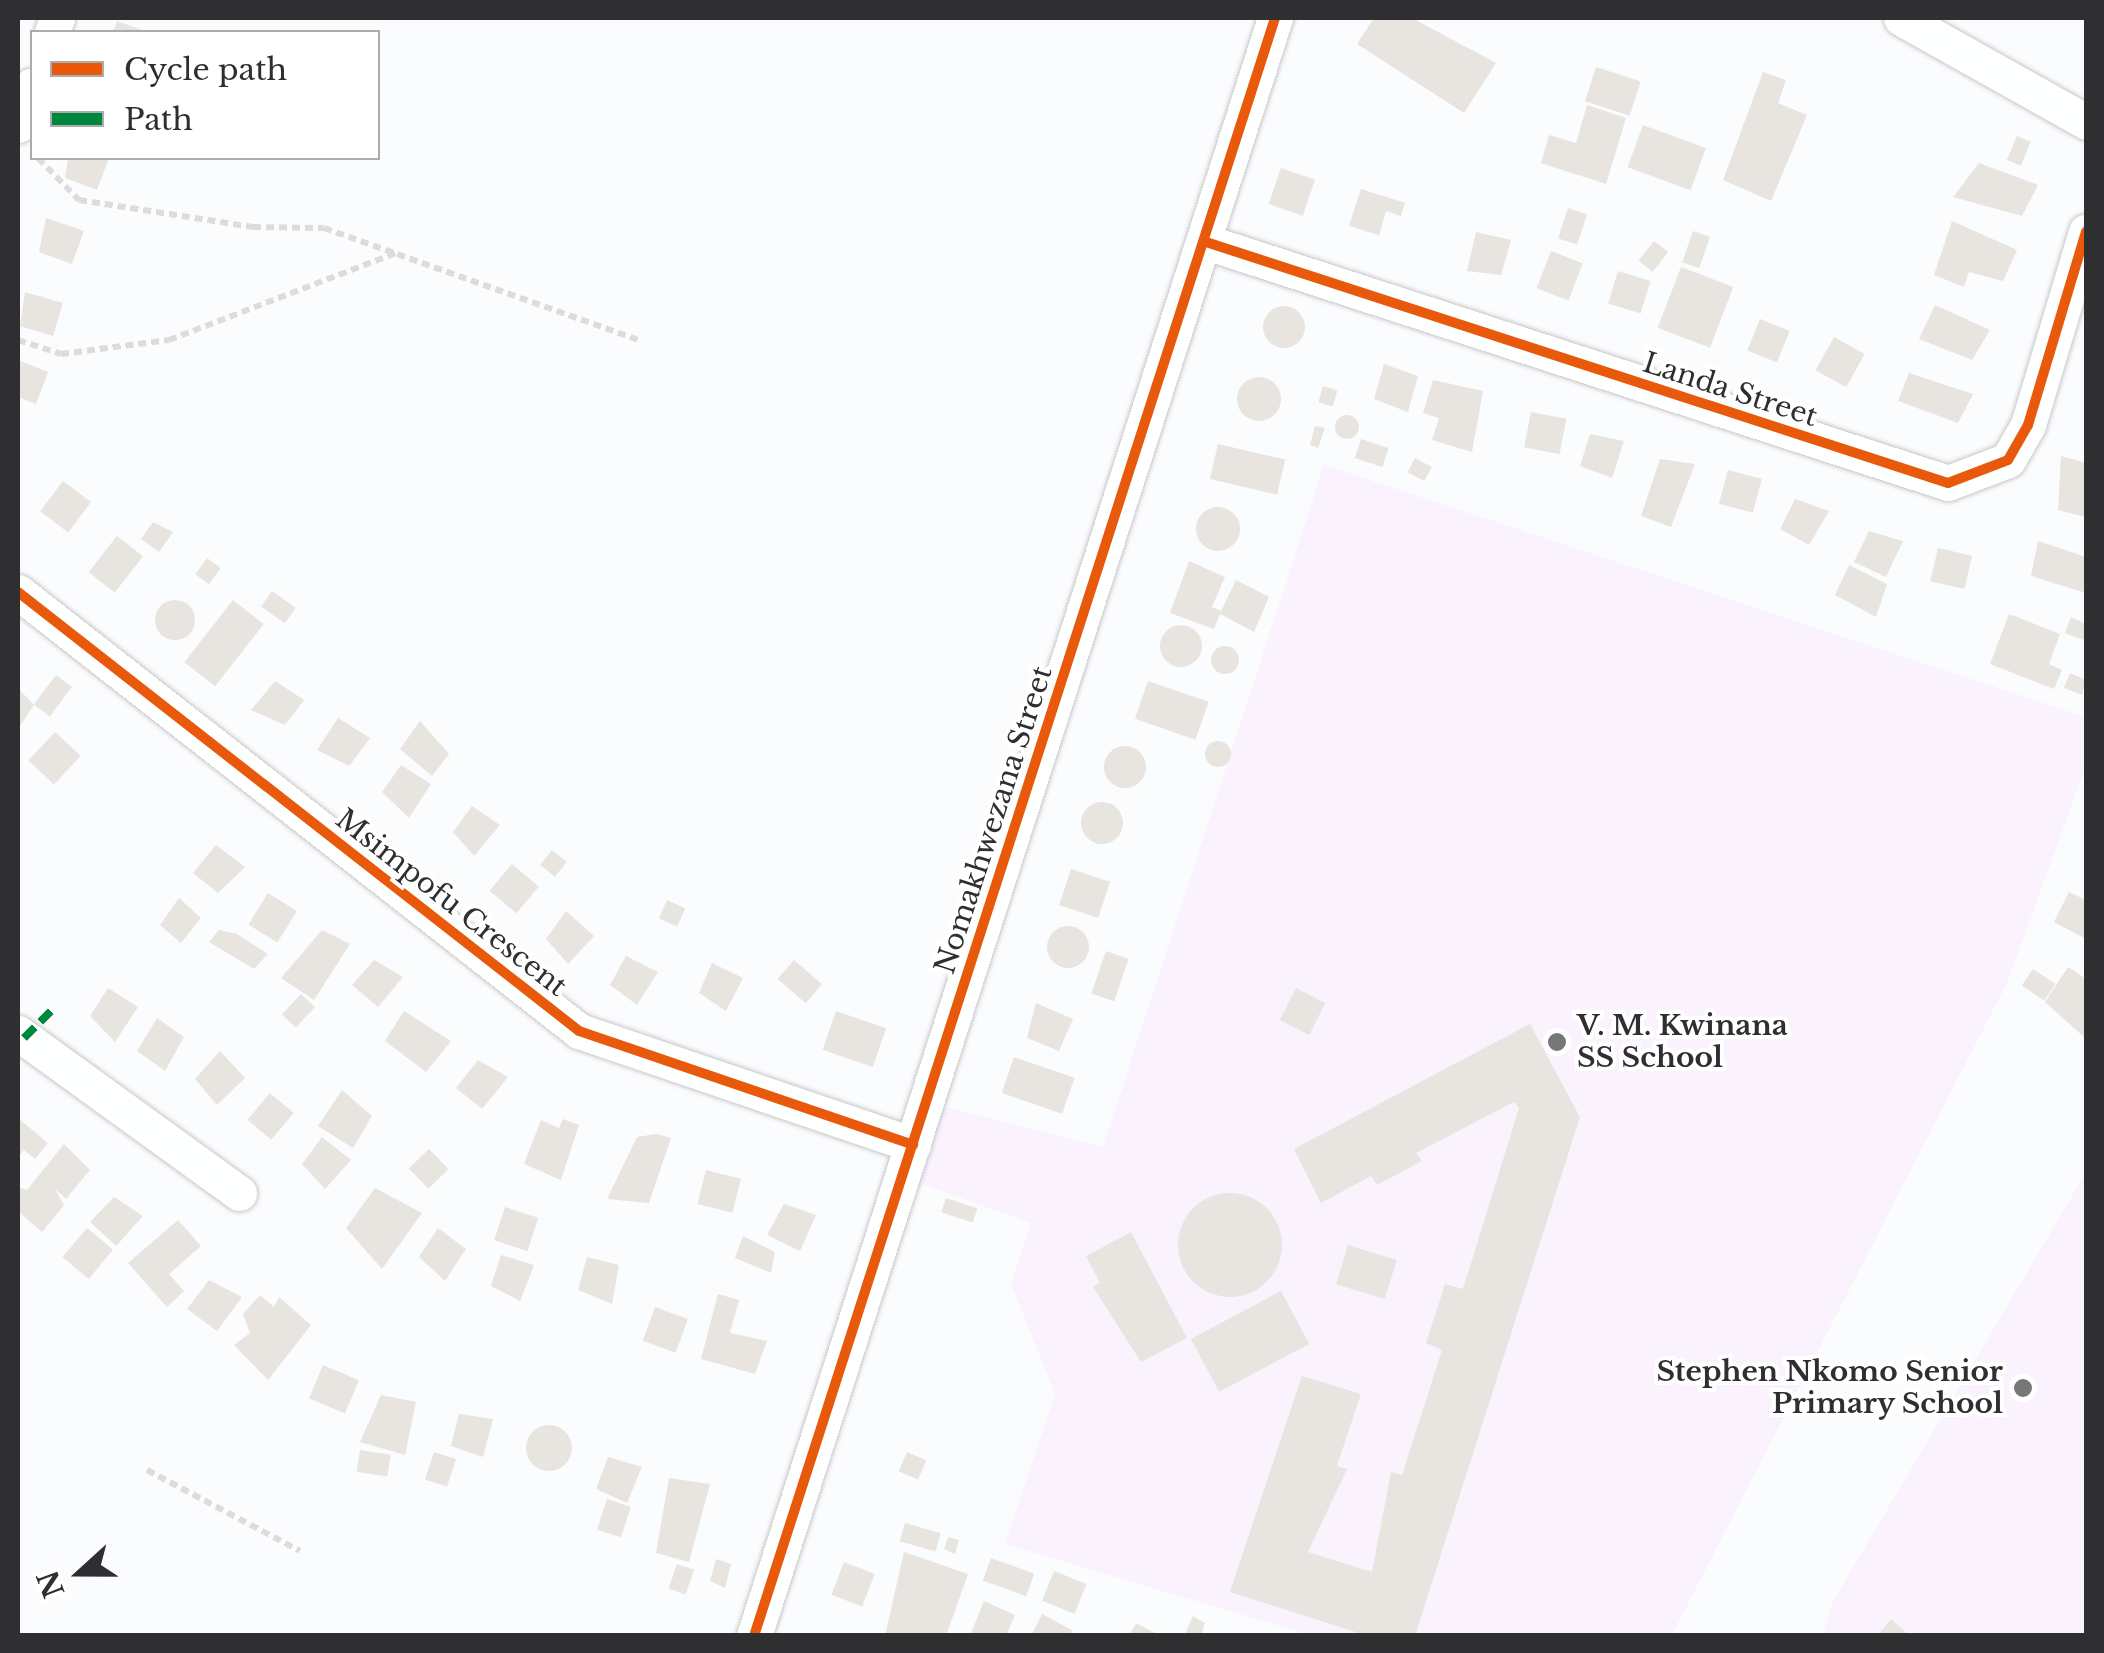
<!DOCTYPE html>
<style>
body{margin:0}
#map{position:relative;width:2104px;height:1653px;overflow:hidden;background:#fbfcfe;font-family:"Libre Baskerville",serif}
div>[style]{position:absolute}
.education>*{inset:0;background:#faf3fe}
.building>*{inset:0;background:#e8e4e0;transform-origin:0 0}
.round{border-radius:50%}
.path>*{height:6px;margin-top:-3px;transform-origin:0;background:repeating-linear-gradient(90deg,#dcdcdd 0 8px,transparent 0 13px)}
.roads{filter:drop-shadow(0 0 2px #c8c8ca) drop-shadow(0 0 2px #c8c8ca)}
.street>*{height:35px;margin:-17.5px;padding:0 17.5px;transform-origin:17.5px;border-radius:17.5px;background:#feffff}
.quiet>*{height:8px;margin-top:-4px;transform-origin:0;background:repeating-linear-gradient(90deg,#00873e 0 15px,transparent 0 23px)}
.cycleway>*{height:10px;margin:-5px;padding:0 5px;transform-origin:5px;border-radius:5px;background:#e8590c}
.dots>*{width:28px;height:28px;translate:-50% -50%;box-sizing:border-box;border:5px solid #fff;border-radius:50%}
span{translate:-50% -50%;white-space:nowrap;text-align:center;line-height:1.15;-webkit-text-stroke:8px #fff;paint-order:stroke}
.street-label{font-size:28px;color:#2f2f32}
.poi-label{font-size:28px;color:#2f2f32;font-weight:700}
.left{translate:0 -50%;text-align:left}
.right{translate:-100% -50%;text-align:right}
.frame{position:absolute;inset:0;border:20px solid #2f2f32;pointer-events:none}
.legend{position:absolute;left:30px;top:30px;width:350px;height:130px;box-sizing:border-box;background:#fff;border:2px solid #acacad;margin:0;padding:12px 18px;list-style:none;font-size:30px;color:#2f2f32}
.legend li{display:flex;align-items:center;gap:20px;height:50px}
.legend b{width:50px;border:2px solid #acacad}
.north{position:absolute;left:30px;top:1523px;width:100px;height:100px;-webkit-text-stroke:8px #fff;paint-order:stroke;rotate:249deg;font-size:28px;font-weight:700;line-height:40px;text-align:center;color:#2f2f32}
.north::after{content:'';display:block;margin:auto;width:35px;height:45px;background:#2f2f32;clip-path:polygon(50% 0,100% 100%,50% 72%,0 100%)}
</style>
<div id="map">
<div class="education">
<i style="clip-path:polygon(1324px 465px,2086px 717px,2086px 766px,2008px 981px,1672px 1635px,1310px 1635px,1005px 1544px,1055px 1394px,1011px 1284px,1031px 1223px,902px 1177px,927px 1102px,1103px 1147px)"></i>
<i style="clip-path:polygon(2086px 1172px,2086px 1635px,1823px 1636px,1832px 1603px)"></i>
</div>
<div class="building">
<i style="clip-path:polygon(1374px 18px,1412px 18px,1496px 63px,1464px 113px,1357px 44px)"></i>
<i style="clip-path:polygon(117px 21px,148px 32px,113px 32px)"></i>
<i style="left:1596px;top:67px;width:47px;height:36px;rotate:18deg"></i>
<i style="clip-path:polygon(1763px 72px,1786px 80px,1778px 103px,1807px 115px,1771px 201px,1723px 180px)"></i>
<i style="clip-path:polygon(1587px 105px,1626px 118px,1606px 184px,1541px 163px,1549px 135px,1576px 143px)"></i>
<i style="left:1643px;top:125px;width:67px;height:45px;rotate:20deg"></i>
<i style="left:2017px;top:136px;width:15px;height:26px;rotate:23deg"></i>
<i style="clip-path:polygon(68px 158px,109px 158px,97px 190px,65px 178px)"></i>
<i style="clip-path:polygon(1979px 163px,2038px 185px,2022px 216px,1953px 197px)"></i>
<i style="left:1281px;top:168px;width:36px;height:38px;rotate:19deg"></i>
<i style="clip-path:polygon(1361px 189px,1405px 203px,1401px 216px,1386px 211px,1379px 235px,1349px 226px)"></i>
<i style="left:1568px;top:208px;width:20px;height:32px;rotate:18deg"></i>
<i style="clip-path:polygon(46px 218px,84px 231px,72px 264px,39px 252px)"></i>
<i style="clip-path:polygon(1952px 221px,2017px 250px,2003px 281px,1969px 272px,1964px 287px,1934px 275px)"></i>
<i style="left:1693px;top:231px;width:18px;height:33px;rotate:19deg"></i>
<i style="clip-path:polygon(1476px 232px,1511px 240px,1501px 275px,1467px 271px)"></i>
<i style="left:1654px;top:241px;width:18px;height:25px;rotate:38deg"></i>
<i style="left:1551px;top:251px;width:34px;height:40px;rotate:21deg"></i>
<i style="left:1681px;top:267px;width:56px;height:65px;rotate:21deg"></i>
<i style="left:1618px;top:271px;width:34px;height:34px;rotate:17deg"></i>
<i style="clip-path:polygon(25px 292px,63px 303px,53px 336px,20px 326px)"></i>
<i style="clip-path:polygon(1935px 305px,1990px 330px,1972px 360px,1919px 339px)"></i>
<i class="round" style="left:1263px;top:306px;width:42px;height:42px"></i>
<i style="left:1760px;top:319px;width:32px;height:34px;rotate:22deg"></i>
<i style="left:1834px;top:337px;width:35px;height:38px;rotate:29deg"></i>
<i style="clip-path:polygon(18px 360px,48px 372px,36px 404px,18px 397px)"></i>
<i style="clip-path:polygon(1384px 364px,1418px 376px,1408px 412px,1374px 399px)"></i>
<i style="clip-path:polygon(1909px 373px,1973px 394px,1958px 423px,1898px 401px)"></i>
<i class="round" style="left:1237px;top:377px;width:44px;height:44px"></i>
<i style="clip-path:polygon(1433px 380px,1483px 391px,1472px 452px,1432px 440px,1439px 418px,1423px 413px)"></i>
<i style="left:1323px;top:386px;width:15px;height:17px;rotate:16deg"></i>
<i style="left:1531px;top:412px;width:36px;height:36px;rotate:11deg"></i>
<i class="round" style="left:1335px;top:415px;width:24px;height:24px"></i>
<i style="clip-path:polygon(1315px 426px,1325px 428px,1318px 448px,1310px 445px)"></i>
<i style="clip-path:polygon(1590px 434px,1624px 441px,1612px 478px,1580px 466px)"></i>
<i style="left:1361px;top:439px;width:29px;height:20px;rotate:18deg"></i>
<i style="left:1218px;top:444px;width:69px;height:36px;rotate:13deg"></i>
<i style="clip-path:polygon(2061px 456px,2086px 463px,2086px 517px,2058px 510px)"></i>
<i style="left:1415px;top:458px;width:19px;height:16px;rotate:28deg"></i>
<i style="clip-path:polygon(1660px 459px,1695px 464px,1671px 527px,1641px 516px)"></i>
<i style="left:1728px;top:470px;width:35px;height:35px;rotate:15deg"></i>
<i style="left:63px;top:481px;width:35px;height:38px;rotate:37deg"></i>
<i style="clip-path:polygon(1795px 499px,1829px 511px,1809px 545px,1780px 529px)"></i>
<i class="round" style="left:1196px;top:507px;width:44px;height:44px"></i>
<i style="clip-path:polygon(153px 522px,173px 532px,159px 552px,141px 539px)"></i>
<i style="clip-path:polygon(1869px 531px,1903px 541px,1886px 577px,1854px 562px)"></i>
<i style="left:117px;top:536px;width:33px;height:46px;rotate:38deg"></i>
<i style="clip-path:polygon(2038px 541px,2086px 557px,2086px 593px,2031px 576px)"></i>
<i style="left:1938px;top:548px;width:35px;height:34px;rotate:13deg"></i>
<i style="left:207px;top:558px;width:17px;height:20px;rotate:36deg"></i>
<i style="clip-path:polygon(1189px 561px,1225px 577px,1212px 607px,1221px 611px,1236px 580px,1269px 597px,1254px 632px,1220px 614px,1214px 629px,1170px 613px)"></i>
<i style="clip-path:polygon(1849px 565px,1887px 584px,1876px 617px,1835px 595px)"></i>
<i style="left:272px;top:591px;width:29px;height:19px;rotate:35deg"></i>
<i class="round" style="left:155px;top:600px;width:40px;height:40px"></i>
<i style="left:233px;top:600px;width:39px;height:79px;rotate:38deg"></i>
<i style="clip-path:polygon(2009px 614px,2060px 634px,2049px 664px,2062px 670px,2054px 689px,1990px 664px)"></i>
<i style="clip-path:polygon(2071px 617px,2086px 624px,2086px 641px,2065px 633px)"></i>
<i class="round" style="left:1160px;top:625px;width:42px;height:42px"></i>
<i class="round" style="left:1211px;top:646px;width:28px;height:28px"></i>
<i style="clip-path:polygon(2070px 673px,2086px 680px,2082px 695px,2064px 688px)"></i>
<i style="left:56px;top:675px;width:20px;height:37px;rotate:37deg"></i>
<i style="clip-path:polygon(275px 681px,304px 700px,285px 725px,251px 710px)"></i>
<i style="left:1148px;top:681px;width:64px;height:40px;rotate:19deg"></i>
<i style="clip-path:polygon(18px 688px,34px 705px,18px 729px)"></i>
<i style="clip-path:polygon(338px 718px,370px 738px,349px 766px,317px 750px)"></i>
<i style="clip-path:polygon(420px 721px,449px 754px,432px 776px,400px 749px)"></i>
<i style="left:55px;top:732px;width:35px;height:39px;rotate:43deg"></i>
<i class="round" style="left:1205px;top:741px;width:26px;height:26px"></i>
<i class="round" style="left:1104px;top:746px;width:42px;height:42px"></i>
<i style="clip-path:polygon(401px 765px,431px 784px,409px 818px,382px 792px)"></i>
<i class="round" style="left:1081px;top:802px;width:42px;height:42px"></i>
<i style="clip-path:polygon(472px 806px,500px 825px,474px 856px,453px 832px)"></i>
<i style="clip-path:polygon(216px 845px,245px 867px,218px 893px,193px 873px)"></i>
<i style="left:552px;top:850px;width:19px;height:19px;rotate:39deg"></i>
<i style="left:512px;top:864px;width:35px;height:35px;rotate:40deg"></i>
<i style="left:1071px;top:869px;width:41px;height:38px;rotate:18deg"></i>
<i style="clip-path:polygon(2069px 892px,2086px 900px,2086px 939px,2054px 922px)"></i>
<i style="left:268px;top:893px;width:34px;height:37px;rotate:32deg"></i>
<i style="clip-path:polygon(179px 898px,201px 918px,181px 943px,160px 925px)"></i>
<i style="left:667px;top:900px;width:20px;height:20px;rotate:24deg"></i>
<i style="clip-path:polygon(566px 911px,594px 936px,568px 964px,546px 939px)"></i>
<i class="round" style="left:1047px;top:926px;width:42px;height:42px"></i>
<i style="clip-path:polygon(219px 930px,237px 934px,268px 954px,254px 969px,209px 942px)"></i>
<i style="clip-path:polygon(322px 930px,350px 944px,314px 1000px,281px 978px)"></i>
<i style="left:1106px;top:951px;width:24px;height:45px;rotate:19deg"></i>
<i style="clip-path:polygon(626px 956px,658px 972px,637px 1005px,610px 985px)"></i>
<i style="clip-path:polygon(374px 960px,403px 977px,378px 1007px,352px 985px)"></i>
<i style="left:794px;top:960px;width:37px;height:25px;rotate:41deg"></i>
<i style="clip-path:polygon(712px 963px,743px 978px,726px 1011px,699px 993px)"></i>
<i style="clip-path:polygon(2068px 967px,2086px 979px,2084px 1037px,2045px 1002px)"></i>
<i style="left:2033px;top:969px;width:27px;height:20px;rotate:34deg"></i>
<i style="clip-path:polygon(108px 988px,138px 1007px,115px 1042px,90px 1016px)"></i>
<i style="left:1296px;top:988px;width:33px;height:36px;rotate:27deg"></i>
<i style="left:301px;top:994px;width:19px;height:28px;rotate:43deg"></i>
<i style="clip-path:polygon(1036px 1003px,1073px 1019px,1059px 1051px,1027px 1038px)"></i>
<i style="clip-path:polygon(404px 1011px,451px 1041px,426px 1072px,385px 1041px)"></i>
<i style="left:836px;top:1011px;width:53px;height:41px;rotate:19deg"></i>
<i style="clip-path:polygon(157px 1018px,184px 1037px,165px 1071px,137px 1051px)"></i>
<i style="clip-path:polygon(1530px 1024px,1580px 1117px,1415px 1636px,1368px 1636px,1230px 1592px,1302px 1376px,1361px 1394px,1337px 1466px,1347px 1469px,1308px 1552px,1372px 1572px,1391px 1472px,1402px 1475px,1442px 1350px,1426px 1343px,1445px 1284px,1463px 1289px,1519px 1108px,1514px 1102px,1416px 1153px,1422px 1161px,1377px 1185px,1371px 1176px,1321px 1203px,1294px 1149px)"></i>
<i style="clip-path:polygon(220px 1051px,245px 1078px,217px 1105px,195px 1079px)"></i>
<i style="left:1014px;top:1057px;width:64px;height:38px;rotate:19deg"></i>
<i style="clip-path:polygon(478px 1060px,508px 1077px,482px 1109px,456px 1088px)"></i>
<i style="clip-path:polygon(342px 1090px,372px 1116px,353px 1148px,318px 1126px)"></i>
<i style="left:270px;top:1093px;width:31px;height:35px;rotate:40deg"></i>
<i style="clip-path:polygon(18px 1118px,48px 1143px,35px 1159px,24px 1150px,18px 1158px)"></i>
<i style="clip-path:polygon(563px 1119px,579px 1125px,561px 1180px,524px 1164px,541px 1120px,559px 1128px)"></i>
<i style="clip-path:polygon(657px 1134px,671px 1138px,649px 1203px,607px 1199px,637px 1137px)"></i>
<i style="clip-path:polygon(322px 1137px,351px 1160px,325px 1189px,302px 1164px)"></i>
<i style="clip-path:polygon(64px 1144px,90px 1170px,66px 1199px,55px 1189px,64px 1205px,42px 1232px,18px 1211px,18px 1187px,27px 1190px)"></i>
<i style="left:429px;top:1149px;width:28px;height:28px;rotate:46deg"></i>
<i style="left:706px;top:1170px;width:36px;height:35px;rotate:14deg"></i>
<i style="clip-path:polygon(375px 1188px,422px 1213px,382px 1269px,346px 1228px)"></i>
<i class="round" style="left:1178px;top:1193px;width:104px;height:104px"></i>
<i style="clip-path:polygon(114px 1197px,143px 1216px,116px 1246px,90px 1222px)"></i>
<i style="left:946px;top:1198px;width:33px;height:15px;rotate:18deg"></i>
<i style="clip-path:polygon(784px 1204px,816px 1215px,800px 1251px,767px 1235px)"></i>
<i style="left:505px;top:1207px;width:35px;height:35px;rotate:18deg"></i>
<i style="clip-path:polygon(178px 1220px,201px 1246px,169px 1274px,184px 1291px,167px 1307px,128px 1263px)"></i>
<i style="left:87px;top:1228px;width:34px;height:38px;rotate:40deg"></i>
<i style="clip-path:polygon(438px 1228px,466px 1249px,445px 1281px,419px 1257px)"></i>
<i style="clip-path:polygon(1131px 1232px,1187px 1338px,1141px 1362px,1093px 1287px,1100px 1283px,1086px 1256px)"></i>
<i style="clip-path:polygon(743px 1236px,775px 1252px,771px 1273px,735px 1258px)"></i>
<i style="left:1348px;top:1245px;width:51px;height:41px;rotate:17deg"></i>
<i style="clip-path:polygon(501px 1255px,534px 1265px,520px 1301px,491px 1286px)"></i>
<i style="clip-path:polygon(587px 1257px,619px 1265px,612px 1304px,578px 1290px)"></i>
<i style="clip-path:polygon(209px 1280px,242px 1297px,217px 1331px,187px 1309px)"></i>
<i style="left:1281px;top:1291px;width:60px;height:102px;rotate:62deg"></i>
<i style="clip-path:polygon(718px 1294px,739px 1300px,730px 1333px,767px 1341px,755px 1374px,701px 1359px)"></i>
<i style="clip-path:polygon(260px 1295px,274px 1307px,279px 1297px,311px 1325px,268px 1380px,234px 1345px,250px 1333px,243px 1314px)"></i>
<i style="left:655px;top:1307px;width:35px;height:36px;rotate:20deg"></i>
<i style="left:323px;top:1365px;width:39px;height:36px;rotate:23deg"></i>
<i style="clip-path:polygon(381px 1395px,416px 1402px,405px 1455px,360px 1442px)"></i>
<i style="clip-path:polygon(459px 1414px,493px 1419px,483px 1457px,451px 1446px)"></i>
<i class="round" style="left:526px;top:1425px;width:46px;height:46px"></i>
<i style="left:360px;top:1450px;width:31px;height:22px;rotate:9deg"></i>
<i style="left:434px;top:1452px;width:23px;height:29px;rotate:18deg"></i>
<i style="left:907px;top:1452px;width:21px;height:21px;rotate:23deg"></i>
<i style="clip-path:polygon(608px 1457px,642px 1467px,627px 1503px,596px 1489px)"></i>
<i style="clip-path:polygon(669px 1478px,710px 1484px,689px 1562px,656px 1553px)"></i>
<i style="left:607px;top:1499px;width:25px;height:32px;rotate:18deg"></i>
<i style="left:905px;top:1523px;width:37px;height:19px;rotate:16deg"></i>
<i style="clip-path:polygon(948px 1537px,959px 1540px,955px 1554px,944px 1549px)"></i>
<i style="clip-path:polygon(904px 1552px,968px 1574px,946px 1636px,885px 1636px)"></i>
<i style="left:991px;top:1558px;width:46px;height:24px;rotate:20deg"></i>
<i style="clip-path:polygon(716px 1559px,731px 1564px,725px 1588px,710px 1581px)"></i>
<i style="left:844px;top:1562px;width:33px;height:35px;rotate:21deg"></i>
<i style="left:677px;top:1564px;width:18px;height:26px;rotate:19deg"></i>
<i style="left:1054px;top:1571px;width:35px;height:32px;rotate:22deg"></i>
<i style="clip-path:polygon(984px 1601px,1015px 1615px,1006px 1636px,971px 1633px)"></i>
<i style="clip-path:polygon(1042px 1614px,1072px 1630px,1070px 1636px,1031px 1636px)"></i>
<i style="clip-path:polygon(1193px 1616px,1205px 1623px,1201px 1636px,1185px 1634px)"></i>
<i style="clip-path:polygon(1891px 1619px,1910px 1636px,1877px 1636px)"></i>
<i style="clip-path:polygon(1136px 1623px,1161px 1636px,1129px 1636px)"></i>
</div>
<div class="path">
<i style="left:38px;top:158px;width:59px;rotate:45.7deg"></i>
<i style="left:79px;top:200px;width:176px;rotate:8.8deg"></i>
<i style="left:253px;top:227px;width:71px;rotate:0.8deg"></i>
<i style="left:324px;top:228px;width:337px;rotate:19.6deg"></i>
<i style="left:18px;top:340px;width:45px;rotate:18deg"></i>
<i style="left:61px;top:354px;width:109px;rotate:-7.4deg"></i>
<i style="left:169px;top:340px;width:243px;rotate:-21deg"></i>
<i style="left:147px;top:1470px;width:173px;rotate:27.9deg"></i>
</div>
<div class="roads">
<div class="street">
<i style="left:1901px;top:18px;width:212px;rotate:29.3deg"></i>
<i style="left:52px;top:32px;width:15px;rotate:-70deg"></i>
<i style="left:18px;top:125px;width:42px;rotate:-70.7deg"></i>
<i style="left:1206px;top:242px;width:780px;rotate:17.99deg"></i>
<i style="left:1948px;top:483px;width:64px;rotate:-21deg"></i>
<i style="left:2008px;top:460px;width:40px;rotate:-60.3deg"></i>
<i style="left:2028px;top:425px;width:202px;rotate:-73.3deg"></i>
<i style="left:18px;top:592px;width:712px;rotate:38.04deg"></i>
<i style="left:579px;top:1031px;width:353px;rotate:18.8deg"></i>
<i style="left:18px;top:1033px;width:273px;rotate:35.9deg"></i>
<i style="left:754px;top:1636px;width:1700px;rotate:-72.15deg"></i>
</div>
</div>
<div class="quiet">
<i style="left:24px;top:1038px;width:40px;rotate:-45deg"></i>
</div>
<div class="cycleway">
<i style="left:1206px;top:242px;width:780px;rotate:17.99deg"></i>
<i style="left:1948px;top:483px;width:64px;rotate:-21deg"></i>
<i style="left:2008px;top:460px;width:40px;rotate:-60.3deg"></i>
<i style="left:2028px;top:425px;width:202px;rotate:-73.3deg"></i>
<i style="left:18px;top:592px;width:712px;rotate:38.04deg"></i>
<i style="left:579px;top:1031px;width:353px;rotate:18.8deg"></i>
<i style="left:754px;top:1636px;width:1700px;rotate:-72.15deg"></i>
</div>
<div class="dots">
<i style="left:1557px;top:1042px;background:#767779"></i>
<i style="left:2023px;top:1388px;background:#767779"></i>
</div>
<div class="street-label">
<span style="left:1730px;top:390px;rotate:18deg">Landa Street</span>
<span style="left:994px;top:820px;rotate:-72deg">Nomakhwezana Street</span>
<span style="left:451px;top:903px;rotate:38deg">Msimpofu Crescent</span>
</div>
<div class="poi-label">
<span class="left" style="left:1577px;top:1042px">V. M. Kwinana<br>SS School</span>
<span class="right" style="left:2003px;top:1388px">Stephen Nkomo Senior<br>Primary School</span>
</div>
<div class="frame"></div>
<ul class="legend">
<li><b style="height:12px;background:#e8590c"></b>Cycle path</li>
<li><b style="height:12px;background:#00873e"></b>Path</li>
</ul>
<div class="north">N</div>
</div>
